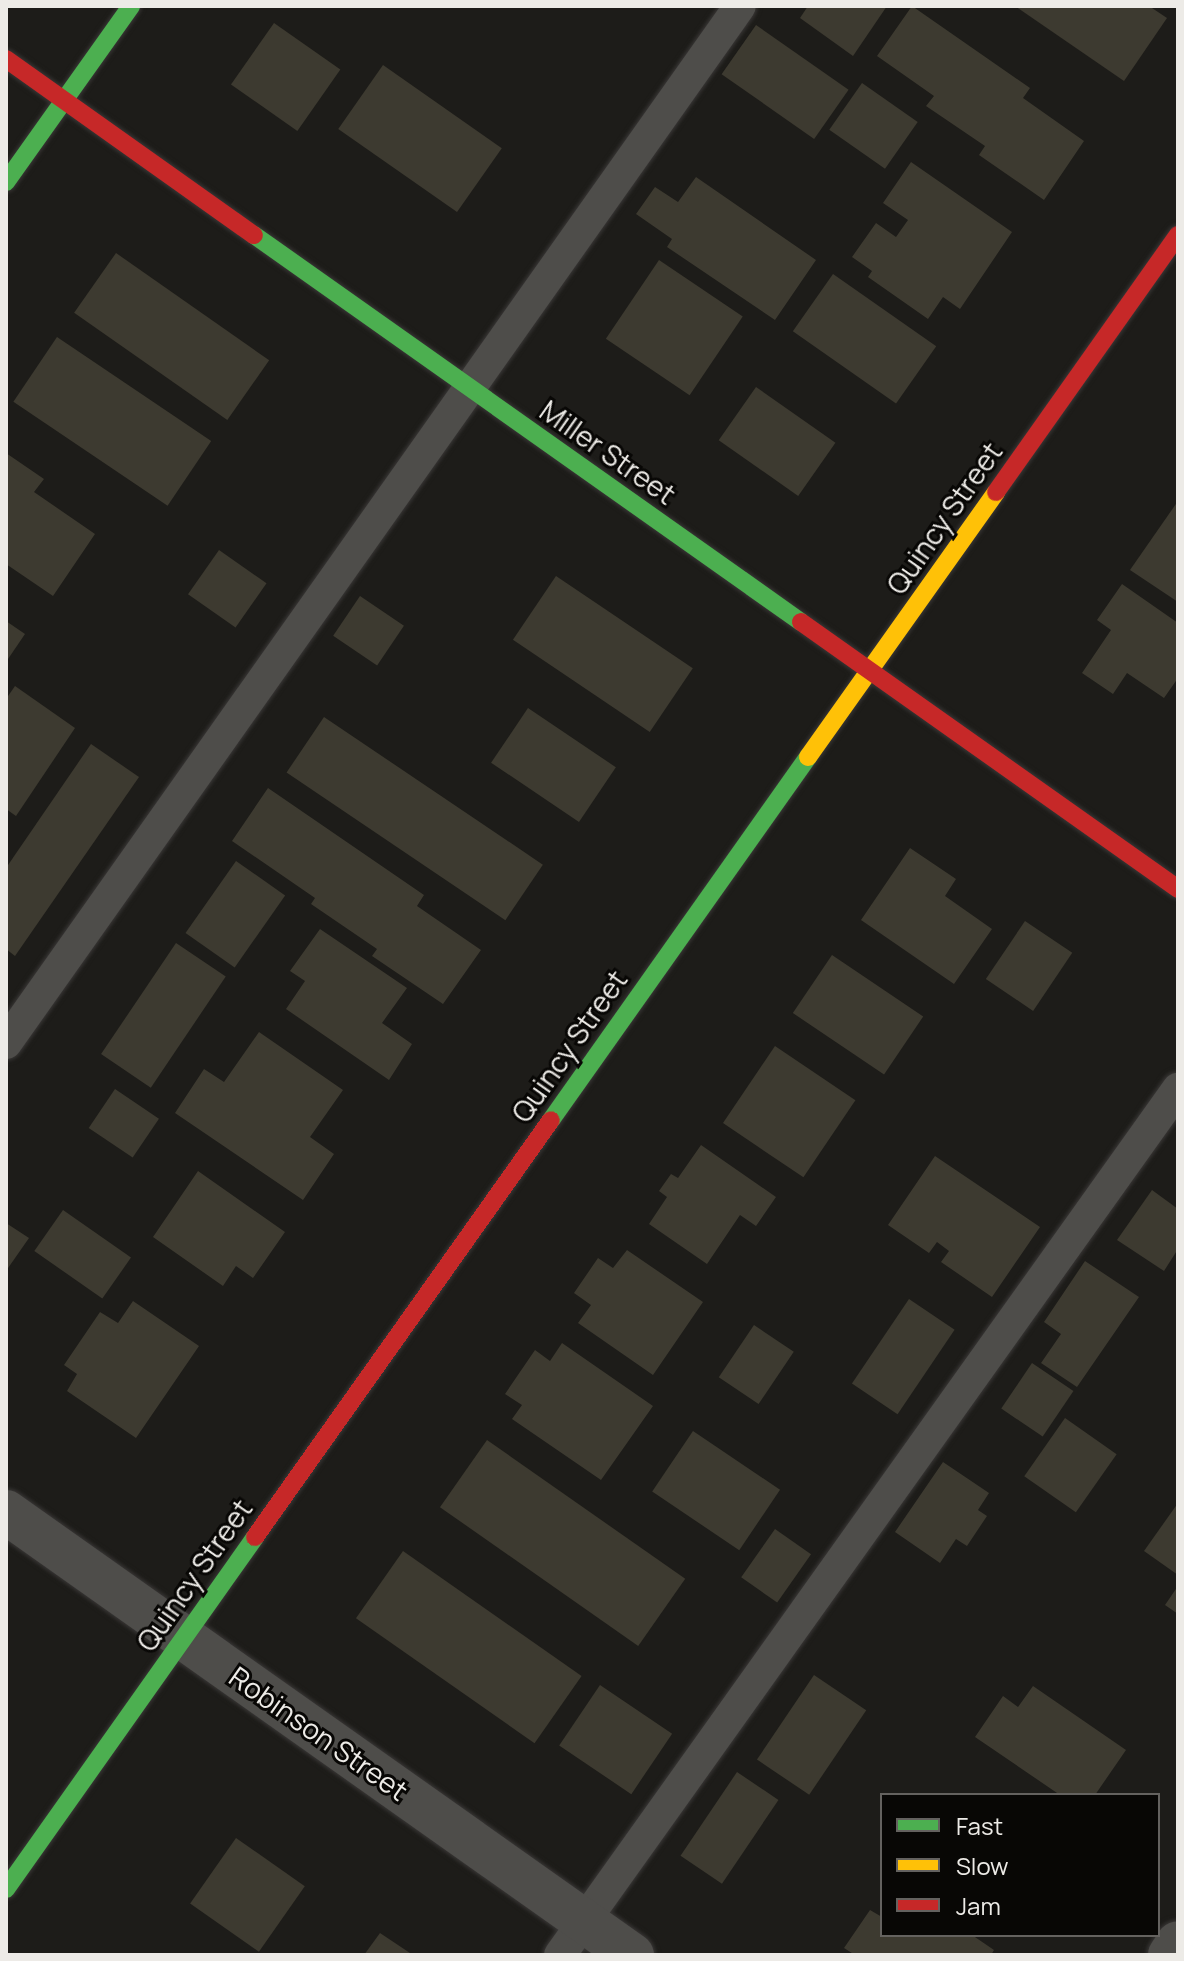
<!DOCTYPE html>
<style>
body{margin:0}
#map{position:relative;width:1184px;height:1961px;overflow:hidden;background:#1d1c19;font-family:Manrope,sans-serif}
div>[style]{position:absolute}
.building>*{inset:0;background:#3d3a30;transform-origin:0 0}
.roads{filter:drop-shadow(0 0 2px #393736) drop-shadow(0 0 2px #393736)}
.lane>*{height:32px;margin:-16px;padding:0 16px;transform-origin:16px;border-radius:16px;background:#4e4d4a}
.street>*{height:44px;margin:-22px;padding:0 22px;transform-origin:22px;border-radius:22px;background:#4e4d4a}
.fast>*{height:18px;margin:-9px;padding:0 9px;transform-origin:9px;border-radius:9px;background:#4caf50}
.slow>*{height:18px;margin:-9px;padding:0 9px;transform-origin:9px;border-radius:9px;background:#ffc107}
.jam>*{height:18px;margin:-9px;padding:0 9px;transform-origin:9px;border-radius:9px;background:#c62828}
span{translate:-50% -50%;white-space:nowrap;text-align:center;line-height:1.15;-webkit-text-stroke:6px #080705;paint-order:stroke}
.street-label{font-size:28px;color:#edebe7}
.frame{position:absolute;inset:0;border:8px solid #edebe7;pointer-events:none}
.legend{position:absolute;left:880px;top:1793px;width:280px;height:144px;box-sizing:border-box;background:#080705;border:2px solid #64625f;margin:0;padding:10px 14px;list-style:none;font-size:24px;color:#edebe7}
.legend li{display:flex;align-items:center;gap:16px;height:40px}
.legend b{width:40px;border:2px solid #64625f}
</style>
<div id="map">
<div class="building">
<i style="clip-path:polygon(808px 6px,887px 6px,853px 56px,800px 18px)"></i>
<i style="clip-path:polygon(912px 6px,1030px 88px,1023px 98px,1084px 141px,1044px 200px,979px 155px,985px 146px,926px 106px,934px 96px,877px 56px)"></i>
<i style="clip-path:polygon(1015px 6px,1149px 6px,1167px 18px,1124px 81px)"></i>
<i style="left:274px;top:23px;width:81px;height:75px;rotate:35deg"></i>
<i style="left:756px;top:25px;width:113px;height:60px;rotate:35deg"></i>
<i style="left:383px;top:65px;width:145px;height:78px;rotate:35deg"></i>
<i style="left:862px;top:83px;width:68px;height:57px;rotate:35deg"></i>
<i style="clip-path:polygon(911px 162px,1012px 232px,960px 309px,943px 297px,928px 319px,868px 277px,872px 271px,852px 257px,876px 223px,896px 237px,908px 220px,883px 203px)"></i>
<i style="clip-path:polygon(696px 177px,816px 260px,775px 320px,667px 247px,672px 239px,636px 214px,655px 187px,678px 202px)"></i>
<i style="left:116px;top:253px;width:187px;height:73px;rotate:35deg"></i>
<i style="left:659px;top:260px;width:101px;height:95px;rotate:34deg"></i>
<i style="left:833px;top:274px;width:126px;height:70px;rotate:35deg"></i>
<i style="left:57px;top:337px;width:186px;height:78px;rotate:34deg"></i>
<i style="left:756px;top:387px;width:97px;height:65px;rotate:35deg"></i>
<i style="clip-path:polygon(6px 453px,44px 479px,34px 492px,95px 534px,53px 596px,6px 564px)"></i>
<i style="clip-path:polygon(1178px 501px,1178px 602px,1130px 570px)"></i>
<i style="left:219px;top:550px;width:58px;height:54px;rotate:35deg"></i>
<i style="left:556px;top:576px;width:165px;height:77px;rotate:34deg"></i>
<i style="clip-path:polygon(1122px 584px,1178px 623px,1178px 678px,1164px 698px,1127px 673px,1113px 694px,1082px 673px,1111px 630px,1097px 620px)"></i>
<i style="left:360px;top:596px;width:53px;height:48px;rotate:34deg"></i>
<i style="clip-path:polygon(6px 621px,25px 634px,6px 662px)"></i>
<i style="clip-path:polygon(15px 686px,75px 728px,16px 816px,6px 809px,6px 699px)"></i>
<i style="left:528px;top:708px;width:106px;height:66px;rotate:34deg"></i>
<i style="left:324px;top:717px;width:264px;height:67px;rotate:34deg"></i>
<i style="clip-path:polygon(91px 744px,139px 777px,15px 956px,6px 949px,6px 868px)"></i>
<i style="clip-path:polygon(268px 788px,424px 895px,417px 906px,481px 950px,443px 1004px,372px 956px,377px 949px,311px 904px,315px 898px,232px 841px)"></i>
<i style="clip-path:polygon(910px 848px,956px 879px,945px 896px,992px 929px,954px 984px,861px 920px)"></i>
<i style="left:236px;top:861px;width:60px;height:88px;rotate:35deg"></i>
<i style="left:1025px;top:921px;width:57px;height:70px;rotate:34deg"></i>
<i style="clip-path:polygon(320px 929px,407px 988px,382px 1023px,412px 1044px,389px 1080px,286px 1009px,305px 981px,290px 971px)"></i>
<i style="left:176px;top:943px;width:60px;height:134px;rotate:34deg"></i>
<i style="left:832px;top:955px;width:110px;height:70px;rotate:34deg"></i>
<i style="clip-path:polygon(259px 1032px,343px 1090px,310px 1137px,334px 1154px,303px 1200px,175px 1113px,204px 1069px,224px 1082px)"></i>
<i style="left:775px;top:1046px;width:97px;height:93px;rotate:34deg"></i>
<i style="left:115px;top:1089px;width:53px;height:47px;rotate:34deg"></i>
<i style="clip-path:polygon(701px 1145px,776px 1197px,756px 1226px,740px 1215px,707px 1264px,649px 1224px,667px 1197px,659px 1191px,671px 1174px,678px 1178px)"></i>
<i style="clip-path:polygon(935px 1156px,1040px 1227px,992px 1297px,941px 1262px,949px 1251px,937px 1242px,929px 1253px,888px 1225px)"></i>
<i style="clip-path:polygon(198px 1171px,285px 1232px,253px 1278px,236px 1266px,223px 1286px,153px 1237px)"></i>
<i style="clip-path:polygon(1152px 1190px,1178px 1209px,1178px 1249px,1164px 1271px,1117px 1240px)"></i>
<i style="left:63px;top:1210px;width:83px;height:50px;rotate:35deg"></i>
<i style="clip-path:polygon(6px 1223px,29px 1238px,6px 1271px)"></i>
<i style="clip-path:polygon(627px 1250px,703px 1302px,653px 1375px,578px 1323px,591px 1305px,574px 1293px,598px 1258px,613px 1268px)"></i>
<i style="clip-path:polygon(1085px 1261px,1139px 1297px,1077px 1387px,1041px 1363px,1061px 1334px,1044px 1322px)"></i>
<i style="left:909px;top:1299px;width:55px;height:102px;rotate:34deg"></i>
<i style="clip-path:polygon(133px 1301px,199px 1346px,136px 1438px,67px 1391px,77px 1374px,64px 1365px,100px 1312px,118px 1323px)"></i>
<i style="left:754px;top:1325px;width:48px;height:63px;rotate:34deg"></i>
<i style="clip-path:polygon(562px 1343px,653px 1406px,601px 1480px,512px 1419px,522px 1405px,505px 1394px,535px 1350px,550px 1361px)"></i>
<i style="left:1032px;top:1363px;width:50px;height:55px;rotate:34deg"></i>
<i style="left:1065px;top:1418px;width:63px;height:71px;rotate:35deg"></i>
<i style="left:693px;top:1431px;width:105px;height:73px;rotate:34deg"></i>
<i style="left:487px;top:1440px;width:242px;height:82px;rotate:35deg"></i>
<i style="clip-path:polygon(943px 1462px,989px 1493px,978px 1510px,987px 1516px,967px 1546px,956px 1539px,940px 1563px,895px 1532px)"></i>
<i style="clip-path:polygon(1178px 1503px,1178px 1575px,1144px 1551px)"></i>
<i style="left:775px;top:1529px;width:44px;height:59px;rotate:35deg"></i>
<i style="left:403px;top:1551px;width:218px;height:82px;rotate:35deg"></i>
<i style="clip-path:polygon(1178px 1586px,1178px 1614px,1165px 1605px)"></i>
<i style="left:814px;top:1675px;width:63px;height:102px;rotate:34deg"></i>
<i style="left:600px;top:1685px;width:87px;height:73px;rotate:34deg"></i>
<i style="clip-path:polygon(1033px 1686px,1126px 1750px,1095px 1795px,1060px 1795px,975px 1737px,1003px 1696px,1018px 1707px)"></i>
<i style="left:737px;top:1772px;width:50px;height:101px;rotate:34deg"></i>
<i style="left:236px;top:1838px;width:84px;height:80px;rotate:35deg"></i>
<i style="clip-path:polygon(870px 1910px,882px 1917px,882px 1935px,972px 1935px,994px 1950px,991px 1955px,855px 1955px,844px 1948px)"></i>
<i style="clip-path:polygon(380px 1933px,413px 1955px,364px 1955px)"></i>
</div>
<div class="roads">
<div class="lane">
<i style="left:6px;top:1043px;width:1270px;rotate:-54.71deg"></i>
<i style="left:560px;top:1955px;width:1064px;rotate:-54.49deg"></i>
</div>
<div class="street">
<i style="left:6px;top:1512px;width:767px;rotate:35.29deg"></i>
<i style="left:1170px;top:1955px;width:14px;rotate:-56deg"></i>
</div>
<div class="fast">
<i style="left:6px;top:182px;width:216px;rotate:-54.6deg"></i>
<i style="left:254px;top:235px;width:670px;rotate:35.28deg"></i>
<i style="left:551px;top:1120px;width:445px;rotate:-54.7deg"></i>
<i style="left:6px;top:1889px;width:431px;rotate:-54.7deg"></i>
</div>
<div class="slow">
<i style="left:808px;top:757px;width:325px;rotate:-54.6deg"></i>
</div>
<div class="jam">
<i style="left:6px;top:59px;width:304px;rotate:35.4deg"></i>
<i style="left:996px;top:492px;width:315px;rotate:-54.7deg"></i>
<i style="left:801px;top:622px;width:462px;rotate:35.3deg"></i>
<i style="left:255px;top:1537px;width:511px;rotate:-54.63deg"></i>
</div>
</div>
<div class="street-label">
<span style="left:608px;top:452px;rotate:35deg">Miller Street</span>
<span style="left:944px;top:518px;rotate:-55deg">Quincy Street</span>
<span style="left:569px;top:1046px;rotate:-55deg">Quincy Street</span>
<span style="left:194px;top:1575px;rotate:-55deg">Quincy Street</span>
<span style="left:319px;top:1733px;rotate:35deg">Robinson Street</span>
</div>
<div class="frame"></div>
<ul class="legend">
<li><b style="height:10px;background:#4caf50"></b>Fast</li>
<li><b style="height:10px;background:#ffc107"></b>Slow</li>
<li><b style="height:10px;background:#c62828"></b>Jam</li>
</ul>
</div>
